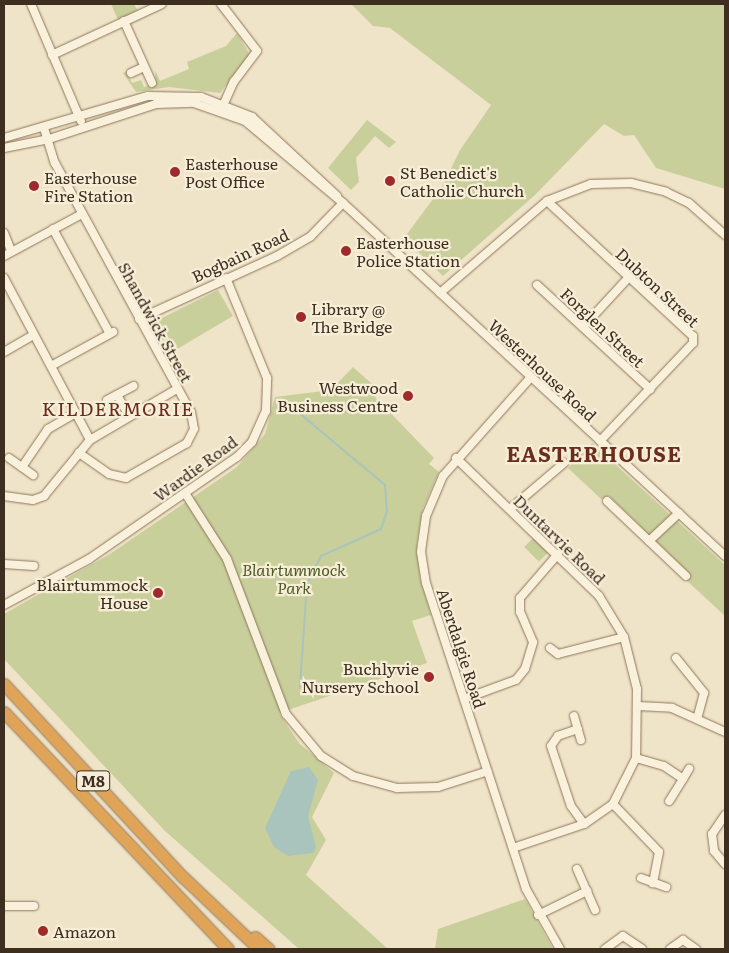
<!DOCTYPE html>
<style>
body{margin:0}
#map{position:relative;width:729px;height:953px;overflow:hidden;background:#f0e4c8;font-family:Literata,serif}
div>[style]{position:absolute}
.green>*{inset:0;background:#c9cf9b;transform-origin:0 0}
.water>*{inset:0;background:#a9c4bc}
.stream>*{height:2px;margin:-1px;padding:0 1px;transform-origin:1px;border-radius:1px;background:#a9c4bc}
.roads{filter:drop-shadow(0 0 1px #8d765c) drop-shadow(0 0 1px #8d765c)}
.minor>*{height:8px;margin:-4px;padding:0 4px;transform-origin:4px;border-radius:4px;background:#faf1dc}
.highway>*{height:11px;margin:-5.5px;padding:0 5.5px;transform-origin:5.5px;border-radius:5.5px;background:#e0a458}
.dots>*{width:14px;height:14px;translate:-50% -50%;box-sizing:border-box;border:2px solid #f7eed8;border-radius:50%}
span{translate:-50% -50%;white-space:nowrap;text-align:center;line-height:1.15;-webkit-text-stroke:4.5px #f7eed8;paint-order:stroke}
.shield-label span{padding:1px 4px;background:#f7eed8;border:1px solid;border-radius:4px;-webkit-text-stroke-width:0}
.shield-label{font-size:15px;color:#3d2e20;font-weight:700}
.poi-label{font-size:16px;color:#3d2e20}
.left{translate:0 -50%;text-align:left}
.right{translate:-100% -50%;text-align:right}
.street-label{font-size:16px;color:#3d2e20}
.park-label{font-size:16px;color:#4d5a26;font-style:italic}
.quarter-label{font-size:19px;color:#6b2e1e;letter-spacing:1px}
.district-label{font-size:21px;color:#6b2e1e;font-weight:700;letter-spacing:1px}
.frame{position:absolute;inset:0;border:5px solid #3d2e20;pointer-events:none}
</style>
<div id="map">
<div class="green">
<i style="clip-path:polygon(111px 4px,134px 4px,138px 11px,118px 20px)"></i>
<i style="clip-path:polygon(351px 4px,725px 4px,725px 189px,656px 168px,634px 135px,624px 136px,604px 124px,535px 195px,443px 276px,404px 238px,442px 187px,460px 150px,491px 105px,390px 28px,373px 26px)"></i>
<i style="clip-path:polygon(237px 33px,250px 55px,220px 93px,169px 87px,136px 92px,123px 73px,127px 71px,132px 83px,141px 80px,144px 87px,156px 82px,155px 70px,160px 81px,189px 69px,187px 62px,226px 46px)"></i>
<i style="clip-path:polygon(367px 120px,396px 142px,389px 148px,375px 136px,356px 158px,359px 182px,351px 190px,328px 168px)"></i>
<i style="clip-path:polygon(218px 290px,233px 316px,167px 355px,150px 324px)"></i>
<i style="clip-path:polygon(353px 367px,380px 391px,375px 397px,434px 458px,429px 464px,439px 472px,423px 508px,417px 543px,420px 578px,431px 615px,412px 621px,427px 663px,279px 713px,299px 743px,334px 773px,312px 817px,326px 840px,306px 875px,388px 949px,299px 949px,165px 831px,4px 659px,4px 614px,110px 554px,237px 467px,265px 434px,275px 397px,331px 390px)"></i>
<i style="clip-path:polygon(592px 443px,725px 565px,725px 616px,685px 579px,690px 574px,609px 496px,601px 499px,568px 468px)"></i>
<i style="left:534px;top:537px;width:21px;height:14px;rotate:45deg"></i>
<i style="clip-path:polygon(525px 899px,553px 949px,435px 949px,438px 929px)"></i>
</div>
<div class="water">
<i style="clip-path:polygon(309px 767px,318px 780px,308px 816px,316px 847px,313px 853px,288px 856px,274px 847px,265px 828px,291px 771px)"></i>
</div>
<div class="stream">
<i style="left:298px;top:412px;width:114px;rotate:40deg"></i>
<i style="left:385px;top:485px;width:26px;rotate:86deg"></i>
<i style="left:387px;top:511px;width:19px;rotate:108deg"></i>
<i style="left:381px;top:529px;width:66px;rotate:155.8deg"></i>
<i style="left:321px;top:556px;width:31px;rotate:117deg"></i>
<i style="left:307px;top:584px;width:103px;rotate:93.9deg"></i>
</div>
<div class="roads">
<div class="minor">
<i style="left:31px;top:4px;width:127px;rotate:66.9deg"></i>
<i style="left:221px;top:4px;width:59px;rotate:52.5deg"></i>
<i style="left:257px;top:51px;width:38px;rotate:127deg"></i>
<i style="left:234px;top:81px;width:24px;rotate:114deg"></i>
<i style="left:124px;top:21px;width:68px;rotate:65.7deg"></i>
<i style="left:52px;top:55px;width:121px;rotate:-24.9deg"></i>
<i style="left:131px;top:73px;width:14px;rotate:-25deg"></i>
<i style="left:44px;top:128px;width:37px;rotate:73deg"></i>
<i style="left:55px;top:163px;width:284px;rotate:61.4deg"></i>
<i style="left:191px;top:412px;width:17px;rotate:80deg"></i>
<i style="left:194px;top:429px;width:16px;rotate:117deg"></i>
<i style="left:187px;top:443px;width:70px;rotate:150.2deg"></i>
<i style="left:126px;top:478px;width:17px;rotate:-167deg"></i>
<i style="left:109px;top:474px;width:37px;rotate:-145deg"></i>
<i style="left:4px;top:138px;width:150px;rotate:-16.3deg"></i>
<i style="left:148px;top:96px;width:53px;rotate:1.1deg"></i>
<i style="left:201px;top:97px;width:55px;rotate:21.4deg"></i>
<i style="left:252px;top:117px;width:116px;rotate:42.9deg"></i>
<i style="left:4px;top:148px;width:46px;rotate:-11.3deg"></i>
<i style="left:49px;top:139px;width:113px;rotate:-18.1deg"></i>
<i style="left:156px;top:104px;width:38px;rotate:-2deg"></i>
<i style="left:194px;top:103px;width:54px;rotate:19.4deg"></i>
<i style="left:245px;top:121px;width:128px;rotate:39.9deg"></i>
<i style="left:343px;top:203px;width:520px;rotate:42.74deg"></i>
<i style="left:547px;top:201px;width:199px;rotate:42.8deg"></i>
<i style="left:693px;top:336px;width:7px;rotate:90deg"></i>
<i style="left:693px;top:343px;width:135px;rotate:133.5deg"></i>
<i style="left:53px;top:229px;width:119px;rotate:61.5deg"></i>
<i style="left:4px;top:233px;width:18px;rotate:68deg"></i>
<i style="left:4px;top:256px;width:89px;rotate:-28.3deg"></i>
<i style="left:4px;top:278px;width:183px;rotate:62deg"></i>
<i style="left:537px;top:285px;width:154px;rotate:42.6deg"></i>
<i style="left:440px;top:293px;width:141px;rotate:-40.7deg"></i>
<i style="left:547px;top:201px;width:47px;rotate:-21.1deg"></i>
<i style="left:591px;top:184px;width:40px;rotate:-1.4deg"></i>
<i style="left:631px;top:183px;width:36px;rotate:14deg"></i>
<i style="left:666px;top:192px;width:25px;rotate:26deg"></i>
<i style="left:689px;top:203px;width:48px;rotate:41.6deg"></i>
<i style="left:139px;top:319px;width:152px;rotate:-24.5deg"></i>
<i style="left:277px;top:256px;width:39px;rotate:-30deg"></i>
<i style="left:311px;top:236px;width:46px;rotate:-45.9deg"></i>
<i style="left:583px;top:327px;width:68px;rotate:-47.4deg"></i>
<i style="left:4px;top:352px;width:34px;rotate:-30deg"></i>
<i style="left:51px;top:366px;width:71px;rotate:-28.7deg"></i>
<i style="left:531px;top:377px;width:132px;rotate:131.6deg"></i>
<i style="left:443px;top:476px;width:43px;rotate:113deg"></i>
<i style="left:426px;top:516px;width:36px;rotate:98deg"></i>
<i style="left:421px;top:552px;width:31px;rotate:81deg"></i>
<i style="left:426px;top:583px;width:322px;rotate:71.9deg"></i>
<i style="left:526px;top:889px;width:69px;rotate:60.5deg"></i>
<i style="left:117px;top:395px;width:24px;rotate:60deg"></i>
<i style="left:107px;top:400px;width:30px;rotate:-28deg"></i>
<i style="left:9px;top:458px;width:16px;rotate:35deg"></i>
<i style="left:22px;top:467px;width:46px;rotate:-55.6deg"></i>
<i style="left:48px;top:429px;width:32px;rotate:-30deg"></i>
<i style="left:456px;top:458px;width:199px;rotate:44deg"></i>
<i style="left:599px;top:596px;width:48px;rotate:58.6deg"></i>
<i style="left:624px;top:637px;width:54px;rotate:76deg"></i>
<i style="left:637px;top:689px;width:69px;rotate:90.8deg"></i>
<i style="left:636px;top:758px;width:51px;rotate:116.6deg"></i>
<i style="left:613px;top:804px;width:35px;rotate:145deg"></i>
<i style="left:584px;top:824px;width:75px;rotate:161.3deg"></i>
<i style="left:22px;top:467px;width:14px;rotate:36deg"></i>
<i style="left:185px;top:493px;width:78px;rotate:57.5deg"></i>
<i style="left:227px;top:559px;width:166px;rotate:69.2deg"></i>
<i style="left:286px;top:714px;width:55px;rotate:50.2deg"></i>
<i style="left:321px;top:756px;width:38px;rotate:32deg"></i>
<i style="left:353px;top:776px;width:46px;rotate:15.3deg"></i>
<i style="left:397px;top:788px;width:41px;rotate:-1.4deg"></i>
<i style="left:438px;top:787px;width:52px;rotate:-17.7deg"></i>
<i style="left:4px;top:496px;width:29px;rotate:8deg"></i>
<i style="left:33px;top:500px;width:12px;rotate:-20deg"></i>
<i style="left:44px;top:496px;width:72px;rotate:-50.6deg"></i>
<i style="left:90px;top:440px;width:101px;rotate:-30.4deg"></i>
<i style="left:607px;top:501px;width:109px;rotate:43.5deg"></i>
<i style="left:510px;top:509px;width:71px;rotate:-40.4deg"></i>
<i style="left:649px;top:541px;width:41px;rotate:-43deg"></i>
<i style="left:4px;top:564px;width:30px;rotate:4deg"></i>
<i style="left:4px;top:605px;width:97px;rotate:-28.4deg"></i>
<i style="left:89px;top:559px;width:180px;rotate:-34.6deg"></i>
<i style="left:237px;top:457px;width:21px;rotate:-45deg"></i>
<i style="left:252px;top:442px;width:34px;rotate:-66deg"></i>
<i style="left:266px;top:411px;width:33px;rotate:-88deg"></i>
<i style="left:267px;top:378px;width:108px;rotate:-112.3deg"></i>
<i style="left:550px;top:648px;width:10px;rotate:37deg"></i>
<i style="left:558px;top:654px;width:68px;rotate:-14.4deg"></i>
<i style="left:676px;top:658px;width:45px;rotate:51.3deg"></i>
<i style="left:704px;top:693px;width:24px;rotate:105deg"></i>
<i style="left:464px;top:699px;width:55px;rotate:-20.1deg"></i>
<i style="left:516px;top:680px;width:14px;rotate:-51deg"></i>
<i style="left:525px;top:669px;width:28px;rotate:-73deg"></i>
<i style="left:533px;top:642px;width:33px;rotate:-113deg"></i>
<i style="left:520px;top:612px;width:14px;rotate:-90deg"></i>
<i style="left:520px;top:598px;width:58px;rotate:-49.2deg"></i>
<i style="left:638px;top:706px;width:34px;rotate:3deg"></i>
<i style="left:672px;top:708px;width:58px;rotate:24.4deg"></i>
<i style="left:574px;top:716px;width:25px;rotate:74deg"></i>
<i style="left:578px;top:729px;width:21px;rotate:161deg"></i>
<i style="left:558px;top:736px;width:12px;rotate:125deg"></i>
<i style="left:551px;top:746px;width:63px;rotate:71.6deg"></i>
<i style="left:571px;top:806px;width:22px;rotate:54deg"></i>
<i style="left:636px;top:758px;width:29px;rotate:16deg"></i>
<i style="left:664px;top:766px;width:23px;rotate:34deg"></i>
<i style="left:683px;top:779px;width:26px;rotate:122deg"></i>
<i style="left:683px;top:779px;width:12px;rotate:-59deg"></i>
<i style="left:613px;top:804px;width:66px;rotate:46.2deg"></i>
<i style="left:659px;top:852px;width:32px;rotate:101deg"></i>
<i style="left:725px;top:815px;width:23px;rotate:124deg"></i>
<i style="left:712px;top:834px;width:17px;rotate:83deg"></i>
<i style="left:714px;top:851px;width:17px;rotate:50deg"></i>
<i style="left:577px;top:869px;width:45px;rotate:66.3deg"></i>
<i style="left:641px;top:878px;width:27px;rotate:20deg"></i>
<i style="left:4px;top:906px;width:30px"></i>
<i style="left:538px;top:915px;width:55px;rotate:-26.1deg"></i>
<i style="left:605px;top:949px;width:22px;rotate:-36deg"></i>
<i style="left:623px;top:936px;width:23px;rotate:34deg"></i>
<i style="left:670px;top:949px;width:16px;rotate:-35deg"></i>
<i style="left:683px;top:940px;width:16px;rotate:35deg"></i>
</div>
<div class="highway">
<i style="left:4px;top:684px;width:263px;rotate:47.2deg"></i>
<i style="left:183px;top:877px;width:105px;rotate:43.5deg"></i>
<i style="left:4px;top:712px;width:326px;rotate:46.6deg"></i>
<i style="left:255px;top:937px;width:18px;rotate:41deg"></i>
</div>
</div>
<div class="dots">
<i style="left:175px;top:172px;background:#9e2a2b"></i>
<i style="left:390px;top:181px;background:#9e2a2b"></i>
<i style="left:34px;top:186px;background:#9e2a2b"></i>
<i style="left:346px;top:251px;background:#9e2a2b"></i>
<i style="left:301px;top:317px;background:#9e2a2b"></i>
<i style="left:408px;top:396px;background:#9e2a2b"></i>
<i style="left:158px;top:593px;background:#9e2a2b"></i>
<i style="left:429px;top:677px;background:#9e2a2b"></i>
<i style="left:43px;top:931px;background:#9e2a2b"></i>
</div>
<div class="shield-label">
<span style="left:93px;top:781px">M8</span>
</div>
<div class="poi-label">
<span class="left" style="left:185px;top:172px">Easterhouse<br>Post Office</span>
<span class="left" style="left:400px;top:181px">St Benedict's<br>Catholic Church</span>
<span class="left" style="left:44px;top:186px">Easterhouse<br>Fire Station</span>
<span class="left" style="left:356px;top:251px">Easterhouse<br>Police Station</span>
<span class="left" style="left:311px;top:317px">Library @<br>The Bridge</span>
<span class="right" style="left:398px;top:396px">Westwood<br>Business Centre</span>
<span class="right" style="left:148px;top:593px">Blairtummock<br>House</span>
<span class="right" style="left:419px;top:677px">Buchlyvie<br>Nursery School</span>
<span class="left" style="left:53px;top:931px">Amazon</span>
</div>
<div class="street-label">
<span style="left:240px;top:255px;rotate:-25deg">Bogbain Road</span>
<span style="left:658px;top:287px;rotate:43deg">Dubton Street</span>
<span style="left:156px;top:322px;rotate:61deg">Shandwick Street</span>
<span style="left:603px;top:327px;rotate:43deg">Forglen Street</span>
<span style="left:543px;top:370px;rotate:43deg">Westerhouse Road</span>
<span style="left:195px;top:468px;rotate:-36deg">Wardie Road</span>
<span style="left:560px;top:539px;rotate:44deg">Duntarvie Road</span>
<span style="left:462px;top:648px;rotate:72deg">Aberdalgie Road</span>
</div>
<div class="park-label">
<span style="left:294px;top:578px">Blairtummock<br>Park</span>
</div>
<div class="quarter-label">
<span style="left:118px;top:409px">KILDERMORIE</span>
</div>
<div class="district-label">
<span style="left:594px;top:453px">EASTERHOUSE</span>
</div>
<div class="frame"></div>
</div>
